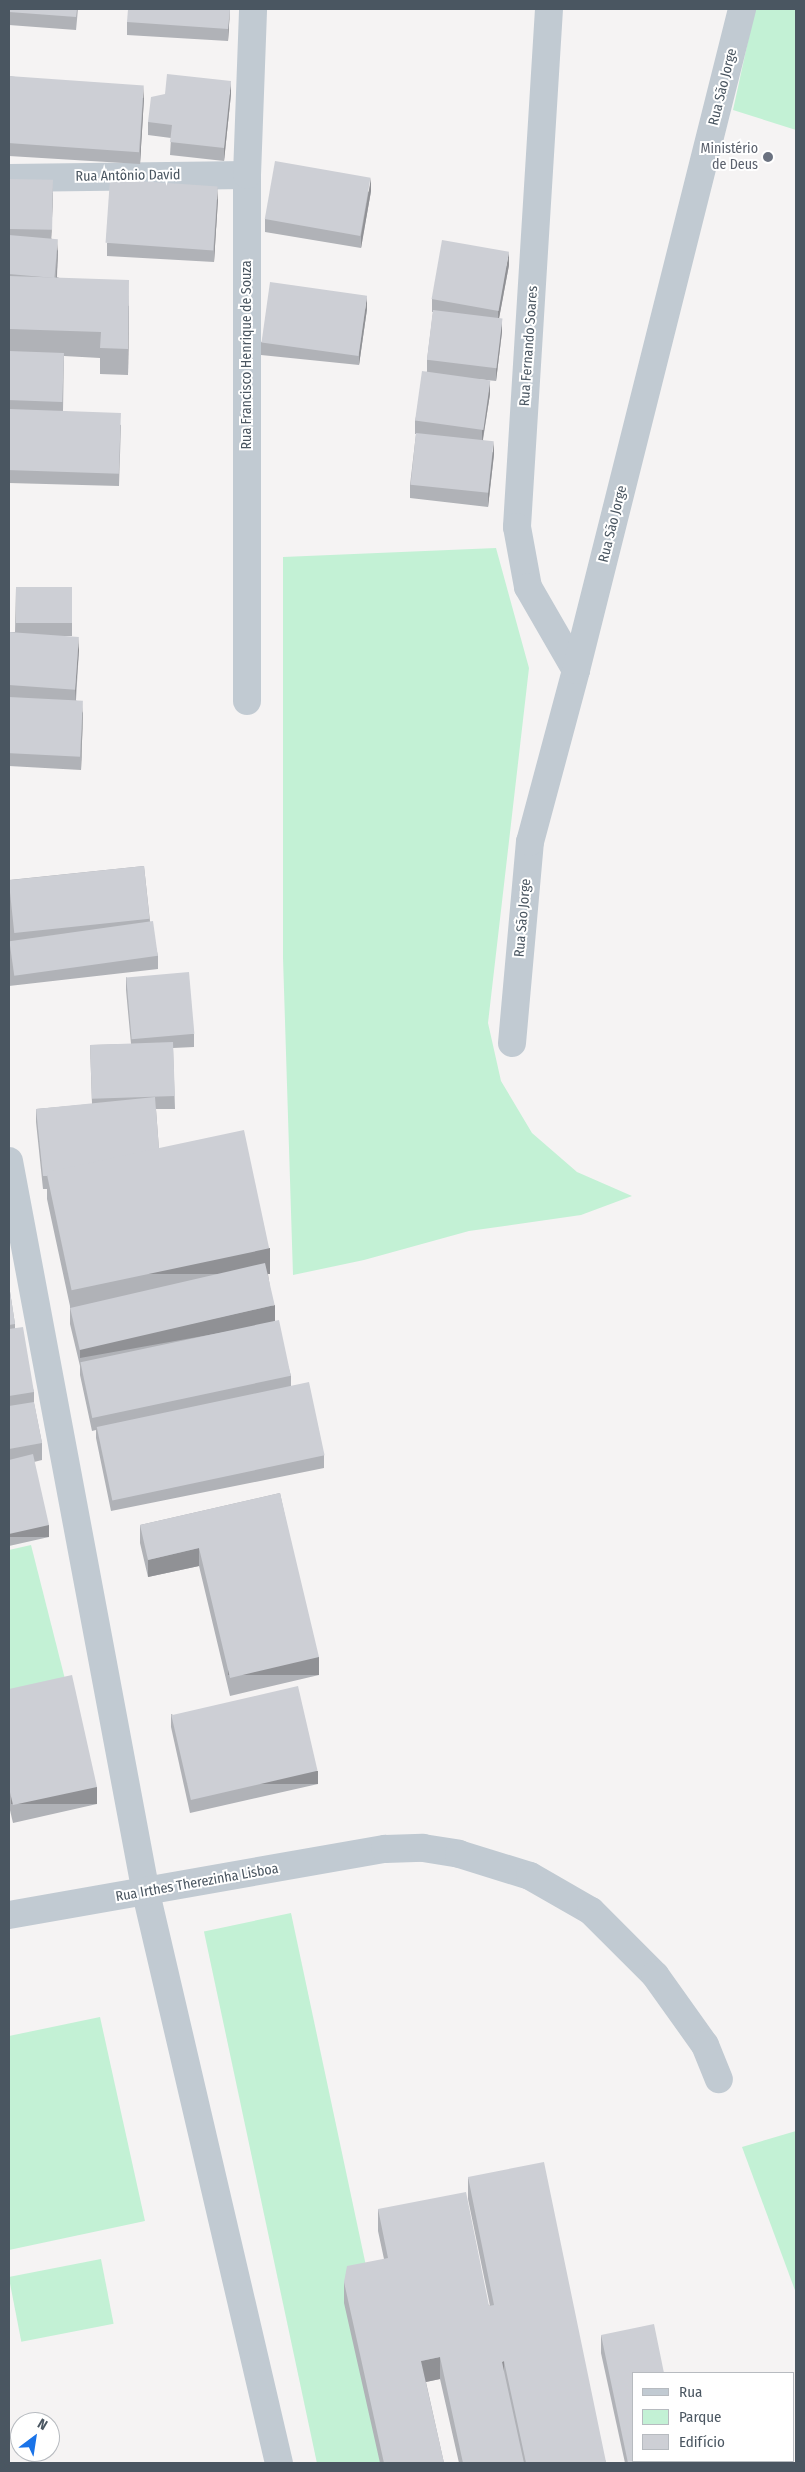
<!DOCTYPE html>
<meta charset="utf-8">
<style>
body{margin:0}
#map{position:relative;width:805px;height:2472px;overflow:hidden;background:#f5f3f3;font-family:"Fira Sans Condensed",sans-serif}
div>[style]{position:absolute}
.green>*{inset:0;background:#c3f1d5;transform-origin:0 0}
.minor>*{height:28px;margin:-14px;padding:0 14px;transform-origin:14px;border-radius:14px;background:#c1cad2}
.wall>*{inset:0;background:#b0b2b7}
.shaded-wall>*{inset:0;background:#909195;transform-origin:0 0}
.building>*{inset:0;background:#cdcfd5;transform-origin:0 0}
.dots>*{width:14px;height:14px;translate:-50% -50%;box-sizing:border-box;border:2px solid #fff;border-radius:50%}
span{translate:-50% -50%;white-space:nowrap;text-align:center;line-height:1.15;-webkit-text-stroke:4px #fff;paint-order:stroke}
.street-label{font-size:14px;color:#4a5661}
.worship-label{font-size:14px;color:#5b616d}
.right{translate:-100% -50%;text-align:right}
.frame{position:absolute;inset:0;border:10px solid #4a5661;pointer-events:none}
.legend{position:absolute;left:632px;top:2372px;width:162px;height:90px;box-sizing:border-box;background:#fff;border:1px solid #b7bbc0;margin:0;padding:6px 9px;list-style:none;font-size:15px;color:#4a5661}
.legend li{display:flex;align-items:center;gap:10px;height:25px}
.legend b{width:25px;border:1px solid #b7bbc0}
.north{position:absolute;left:10px;top:2412px;width:50px;height:50px;box-sizing:border-box;background:#fff;border:1px solid #b7bbc0;border-radius:50%;rotate:31deg;font-size:14px;font-weight:700;line-height:20px;text-align:center;color:#4a5661}
.north::after{content:'';display:block;margin:auto;width:18px;height:22px;background:#1a73e8;clip-path:polygon(50% 0,100% 100%,50% 72%,0 100%)}
</style>
<div id="map">
<div class="green">
<i style="clip-path:polygon(755px 9px,796px 9px,796px 130px,733px 110px)"></i>
<i style="clip-path:polygon(496px 548px,529px 668px,488px 1023px,501px 1081px,532px 1133px,577px 1172px,632px 1196px,581px 1215px,469px 1231px,364px 1260px,293px 1275px,283px 958px,283px 557px)"></i>
<i style="clip-path:polygon(31px 1545px,67px 1687px,9px 1701px,9px 1550px)"></i>
<i style="left:291px;top:1913px;width:563px;height:89px;rotate:78deg"></i>
<i style="clip-path:polygon(100px 2017px,145px 2221px,9px 2250px,9px 2036px)"></i>
<i style="clip-path:polygon(796px 2131px,796px 2293px,742px 2147px)"></i>
<i style="left:101px;top:2259px;width:66px;height:94px;rotate:79deg"></i>
</div>
<div class="minor">
<i style="left:549px;top:9px;width:519px;rotate:93.54deg"></i>
<i style="left:517px;top:527px;width:61px;rotate:79.6deg"></i>
<i style="left:528px;top:587px;width:96px;rotate:60deg"></i>
<i style="left:9px;top:178px;width:238px;rotate:-0.7deg"></i>
<i style="left:247px;top:701px;width:526px;rotate:-90deg"></i>
<i style="left:247px;top:175px;width:166px;rotate:-87.9deg"></i>
<i style="left:512px;top:1043px;width:202px;rotate:-84.9deg"></i>
<i style="left:530px;top:842px;width:178px;rotate:-75deg"></i>
<i style="left:576px;top:670px;width:682px;rotate:-75.9deg"></i>
<i style="left:9px;top:1161px;width:745px;rotate:79.4deg"></i>
<i style="left:146px;top:1893px;width:585px;rotate:76.87deg"></i>
<i style="left:9px;top:1915px;width:382px;rotate:-10deg"></i>
<i style="left:385px;top:1849px;width:38px;rotate:-2deg"></i>
<i style="left:423px;top:1848px;width:36px;rotate:9deg"></i>
<i style="left:459px;top:1854px;width:74px;rotate:17.2deg"></i>
<i style="left:530px;top:1876px;width:70px;rotate:29.8deg"></i>
<i style="left:591px;top:1911px;width:91px;rotate:45deg"></i>
<i style="left:655px;top:1975px;width:86px;rotate:54.5deg"></i>
<i style="left:705px;top:2045px;width:37px;rotate:68deg"></i>
</div>
<div class="wall">
<i style="clip-path:polygon(9px 9px,78px 9px,76px 30px,9px 25px)"></i>
<i style="clip-path:polygon(230px 9px,228px 41px,127px 35px,127px 22px)"></i>
<i style="clip-path:polygon(9px 76px,144px 98px,140px 164px,9px 156px)"></i>
<i style="clip-path:polygon(231px 94px,224px 161px,170px 155px,171px 138px,148px 135px,148px 122px)"></i>
<i style="clip-path:polygon(9px 179px,53px 193px,51px 238px,58px 251px,57px 277px,129px 306px,128px 375px,100px 374px,100px 358px,64px 356px,63px 411px,121px 425px,119px 486px,9px 483px)"></i>
<i style="clip-path:polygon(371px 191px,361px 248px,265px 232px,265px 219px)"></i>
<i style="clip-path:polygon(218px 199px,214px 262px,107px 256px,107px 243px)"></i>
<i style="clip-path:polygon(509px 265px,499px 318px,502px 332px,496px 381px,477px 379px,490px 394px,483px 440px,494px 454px,488px 507px,410px 498px,410px 485px,416px 434px,415px 434px,415px 421px,427px 371px,427px 360px,433px 312px,432px 312px,432px 299px)"></i>
<i style="clip-path:polygon(367px 309px,359px 365px,261px 355px,261px 342px)"></i>
<i style="clip-path:polygon(16px 587px,72px 587px,72px 636px,62px 636px,79px 650px,76px 700px,83px 713px,81px 770px,9px 766px,9px 632px,15px 632px)"></i>
<i style="clip-path:polygon(144px 866px,150px 921px,158px 956px,158px 969px,9px 986px,9px 880px)"></i>
<i style="clip-path:polygon(126px 977px,194px 1034px,194px 1047px,173px 1048px,175px 1109px,156px 1109px,159px 1149px,270px 1274px,268px 1274px,275px 1321px,291px 1376px,291px 1386px,324px 1455px,324px 1468px,111px 1511px,96px 1438px,96px 1430px,92px 1431px,80px 1375px,80px 1366px,70px 1324px,70px 1306px,47px 1199px,47px 1189px,43px 1189px,36px 1122px,36px 1109px,92px 1104px,90px 1045px,131px 1044px,126px 990px)"></i>
<i style="clip-path:polygon(9px 1285px,15px 1324px,15px 1328px,34px 1392px,34px 1403px,42px 1443px,42px 1460px,34px 1462px,49px 1537px,9px 1546px)"></i>
<i style="clip-path:polygon(280px 1493px,319px 1675px,230px 1696px,199px 1566px,148px 1577px,140px 1543px,140px 1525px)"></i>
<i style="clip-path:polygon(9px 1689px,97px 1804px,13px 1823px,9px 1806px)"></i>
<i style="clip-path:polygon(171px 1714px,318px 1784px,190px 1813px,171px 1727px)"></i>
<i style="clip-path:polygon(468px 2177px,606px 2462px,606px 2463px,459px 2463px,440px 2379px,426px 2382px,444px 2463px,380px 2463px,344px 2303px,344px 2282px,384px 2259px,378px 2231px,378px 2209px,490px 2306px,468px 2199px)"></i>
<i style="clip-path:polygon(601px 2335px,683px 2463px,625px 2463px,601px 2353px)"></i>
</div>
<div class="shaded-wall">
<i style="clip-path:polygon(230px 9px,228px 41px,228px 29px)"></i>
<i style="clip-path:polygon(231px 81px,231px 94px,224px 161px,224px 148px)"></i>
<i style="clip-path:polygon(144px 85px,144px 98px,140px 164px,140px 151px)"></i>
<i style="clip-path:polygon(371px 178px,371px 191px,361px 248px,361px 236px)"></i>
<i style="clip-path:polygon(53px 180px,53px 193px,51px 244px,51px 231px)"></i>
<i style="clip-path:polygon(218px 186px,218px 199px,214px 262px,214px 250px)"></i>
<i style="clip-path:polygon(58px 239px,58px 251px,56px 290px,56px 277px)"></i>
<i style="clip-path:polygon(509px 252px,509px 265px,498px 324px,498px 311px)"></i>
<i style="clip-path:polygon(129px 280px,129px 306px,128px 375px,128px 349px)"></i>
<i style="clip-path:polygon(367px 296px,367px 309px,359px 365px,359px 352px)"></i>
<i style="clip-path:polygon(502px 319px,502px 332px,496px 381px,496px 369px)"></i>
<i style="clip-path:polygon(490px 381px,490px 394px,482px 444px,482px 431px)"></i>
<i style="clip-path:polygon(494px 441px,494px 454px,488px 507px,488px 494px)"></i>
<i style="clip-path:polygon(79px 637px,79px 650px,75px 702px,75px 689px)"></i>
<i style="clip-path:polygon(83px 701px,83px 713px,81px 770px,81px 757px)"></i>
<i style="left:270px;top:1248px;width:26px;height:202px;rotate:90deg"></i>
<i style="clip-path:polygon(275px 1305px,275px 1323px,80px 1358px,80px 1366px,80px 1348px)"></i>
<i style="left:49px;top:1525px;width:12px;height:41px;rotate:90deg"></i>
<i style="clip-path:polygon(199px 1548px,199px 1566px,148px 1577px,148px 1560px)"></i>
<i style="left:319px;top:1657px;width:18px;height:91px;rotate:90deg"></i>
<i style="left:318px;top:1771px;width:13px;height:131px;rotate:90deg"></i>
<i style="left:97px;top:1787px;width:17px;height:86px;rotate:90deg"></i>
<i style="clip-path:polygon(440px 2357px,440px 2379px,421px 2383px,421px 2361px)"></i>
<i style="clip-path:polygon(504px 2361px,504px 2383px,502px 2362px)"></i>
</div>
<div class="building">
<i style="clip-path:polygon(9px 9px,77px 9px,76px 17px,9px 12px)"></i>
<i style="clip-path:polygon(128px 9px,230px 9px,228px 29px,127px 22px)"></i>
<i style="clip-path:polygon(167px 74px,231px 81px,224px 148px,170px 142px,172px 125px,148px 122px,151px 97px,165px 94px)"></i>
<i style="left:9px;top:76px;width:135px;height:67px;rotate:4deg"></i>
<i style="left:275px;top:161px;width:97px;height:59px;rotate:10deg"></i>
<i style="left:9px;top:179px;width:44px;height:50px;rotate:1deg"></i>
<i style="left:110px;top:179px;width:108px;height:64px;rotate:4deg"></i>
<i style="left:9px;top:235px;width:49px;height:39px;rotate:5deg"></i>
<i style="left:442px;top:240px;width:68px;height:60px;rotate:10deg"></i>
<i style="clip-path:polygon(9px 276px,129px 280px,128px 349px,100px 348px,101px 332px,9px 329px)"></i>
<i style="left:270px;top:282px;width:98px;height:61px;rotate:8deg"></i>
<i style="left:433px;top:310px;width:70px;height:50px;rotate:7deg"></i>
<i style="left:9px;top:351px;width:55px;height:49px;rotate:2deg"></i>
<i style="left:422px;top:371px;width:69px;height:50px;rotate:8deg"></i>
<i style="left:9px;top:409px;width:112px;height:61px;rotate:2deg"></i>
<i style="left:416px;top:433px;width:78px;height:52px;rotate:6deg"></i>
<i style="left:16px;top:587px;width:56px;height:36px"></i>
<i style="left:9px;top:632px;width:70px;height:53px;rotate:4deg"></i>
<i style="left:9px;top:697px;width:74px;height:56px;rotate:3deg"></i>
<i style="left:144px;top:866px;width:53px;height:136px;rotate:84deg"></i>
<i style="left:153px;top:921px;width:35px;height:145px;rotate:82deg"></i>
<i style="left:189px;top:972px;width:62px;height:63px;rotate:85deg"></i>
<i style="left:173px;top:1042px;width:54px;height:83px;rotate:88deg"></i>
<i style="clip-path:polygon(155px 1097px,159px 1149px,47px 1174px,47px 1176px,43px 1176px,36px 1109px)"></i>
<i style="left:244px;top:1130px;width:121px;height:202px;rotate:78deg"></i>
<i style="left:265px;top:1263px;width:43px;height:200px;rotate:77deg"></i>
<i style="clip-path:polygon(9px 1285px,15px 1324px,9px 1325px)"></i>
<i style="left:279px;top:1320px;width:57px;height:203px;rotate:78deg"></i>
<i style="clip-path:polygon(23px 1327px,34px 1392px,9px 1396px,9px 1329px)"></i>
<i style="left:309px;top:1382px;width:75px;height:217px;rotate:78deg"></i>
<i style="clip-path:polygon(34px 1402px,42px 1443px,9px 1449px,9px 1406px)"></i>
<i style="clip-path:polygon(33px 1454px,49px 1525px,9px 1534px,9px 1460px)"></i>
<i style="clip-path:polygon(280px 1493px,319px 1657px,230px 1678px,199px 1548px,148px 1560px,140px 1525px)"></i>
<i style="clip-path:polygon(72px 1675px,97px 1787px,13px 1805px,9px 1788px,9px 1689px)"></i>
<i style="left:298px;top:1686px;width:87px;height:130px;rotate:77deg"></i>
<i style="clip-path:polygon(544px 2162px,606px 2462px,598px 2463px,526px 2463px,504px 2361px,502px 2362px,524px 2463px,463px 2463px,440px 2357px,421px 2361px,444px 2463px,384px 2463px,344px 2282px,347px 2266px,388px 2258px,378px 2209px,466px 2192px,489px 2306px,494px 2305px,468px 2177px)"></i>
<i style="clip-path:polygon(654px 2324px,664px 2373px,634px 2373px,634px 2461px,683px 2461px,683px 2463px,628px 2463px,601px 2335px)"></i>
</div>
<div class="dots">
<i style="left:768px;top:157px;background:#6b7280"></i>
</div>
<div class="street-label">
<span style="left:723px;top:87px;rotate:-76deg">Rua São Jorge</span>
<span style="left:128px;top:176px;rotate:-1deg">Rua Antônio David</span>
<span style="left:529px;top:346px;rotate:-86deg">Rua Fernando Soares</span>
<span style="left:247px;top:355px;rotate:-90deg">Rua Francisco Henrique de Souza</span>
<span style="left:613px;top:524px;rotate:-76deg">Rua São Jorge</span>
<span style="left:523px;top:918px;rotate:-85deg">Rua São Jorge</span>
<span style="left:197px;top:1883px;rotate:-10deg">Rua Irthes Therezinha Lisboa</span>
</div>
<div class="worship-label">
<span class="right" style="left:758px;top:157px">Ministério<br>de Deus</span>
</div>
<div class="frame"></div>
<ul class="legend">
<li><b style="height:6px;background:#c1cad2"></b>Rua</li>
<li><b style="height:14px;background:#c3f1d5"></b>Parque</li>
<li><b style="height:14px;background:#cdcfd5"></b>Edifício</li>
</ul>
<div class="north">N</div>
</div>
